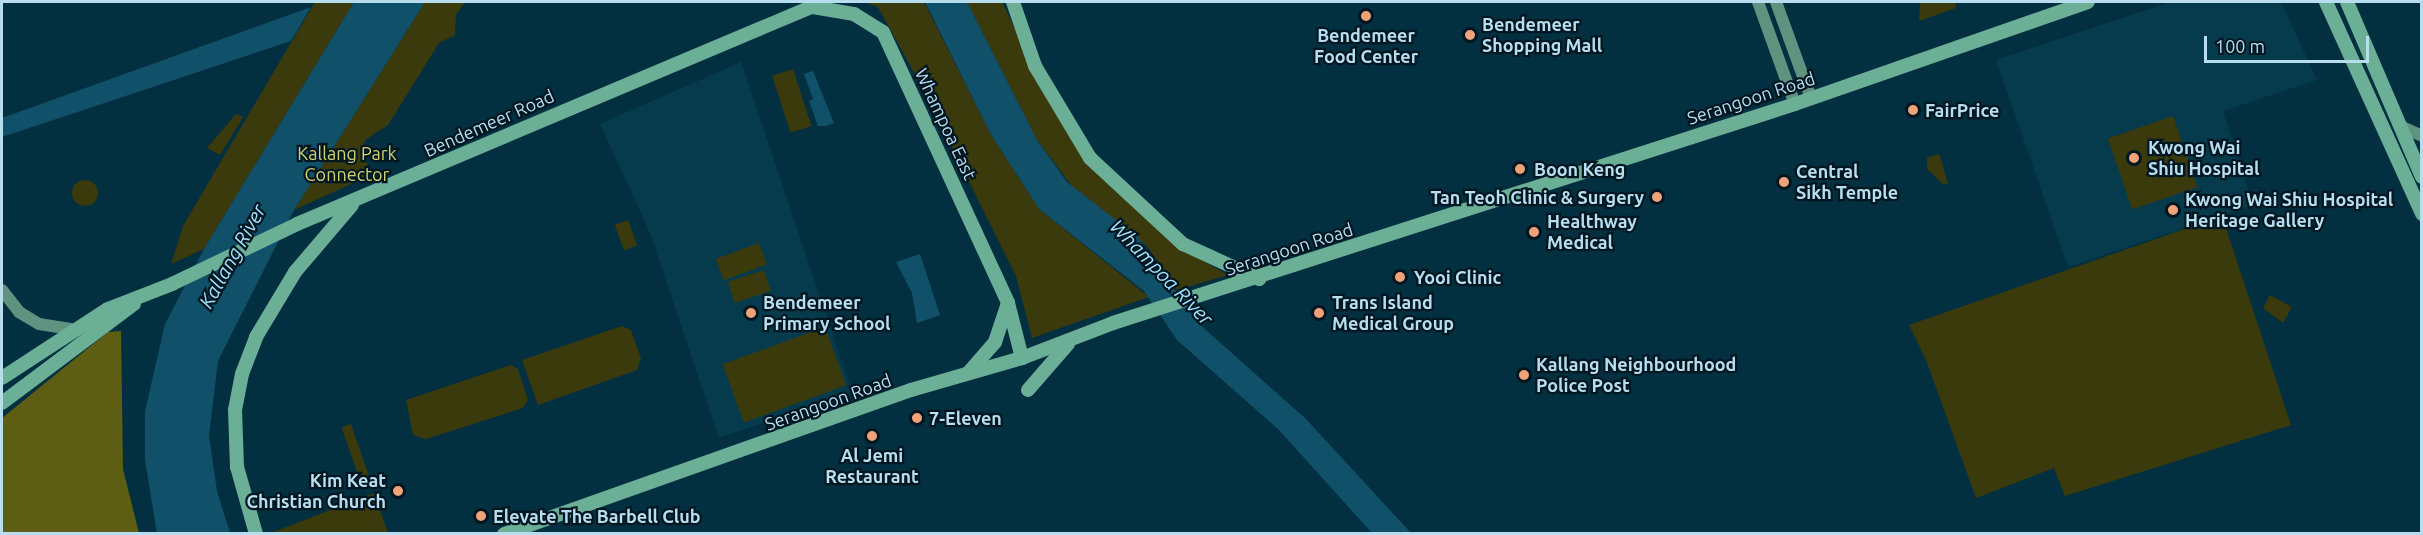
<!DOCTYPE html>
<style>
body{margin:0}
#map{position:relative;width:2423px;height:535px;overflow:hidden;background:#023041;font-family:Ubuntu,sans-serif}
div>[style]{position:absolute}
.built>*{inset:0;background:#063b4e}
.green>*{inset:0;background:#3a3a0d;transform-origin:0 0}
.round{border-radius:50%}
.forest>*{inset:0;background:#5d5d13}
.water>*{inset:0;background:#105069}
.secondary>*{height:12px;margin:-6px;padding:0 6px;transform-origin:6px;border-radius:6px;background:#5f9380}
.primary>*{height:14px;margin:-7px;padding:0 7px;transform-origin:7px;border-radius:7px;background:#6caf97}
.dots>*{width:16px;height:16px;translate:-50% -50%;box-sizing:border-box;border:3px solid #001721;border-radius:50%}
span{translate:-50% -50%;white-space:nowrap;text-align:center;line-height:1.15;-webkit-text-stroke:4.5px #001721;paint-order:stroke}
.poi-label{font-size:18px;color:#b8ddef;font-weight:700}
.left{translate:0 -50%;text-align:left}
.right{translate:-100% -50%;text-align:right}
.street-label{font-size:18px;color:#b8ddef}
.park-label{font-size:18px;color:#d2d270}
.water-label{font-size:20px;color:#a3e0fc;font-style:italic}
.frame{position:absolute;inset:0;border:3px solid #b8ddef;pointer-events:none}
.scale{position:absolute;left:2204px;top:36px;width:165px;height:27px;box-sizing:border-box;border:3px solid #b8ddef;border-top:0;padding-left:8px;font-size:18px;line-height:21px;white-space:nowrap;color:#b8ddef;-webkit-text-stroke:4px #001721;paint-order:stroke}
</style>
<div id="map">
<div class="built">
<i style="clip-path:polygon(2171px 2px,2281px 2px,2317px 80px,2223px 111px,2253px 205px,2068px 267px,1996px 60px)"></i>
<i style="clip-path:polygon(741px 62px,852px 392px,719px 438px,650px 233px,600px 124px)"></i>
</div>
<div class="green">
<i style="clip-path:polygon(315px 2px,354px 2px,204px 249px,171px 264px,183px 226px)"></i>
<i style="clip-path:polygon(425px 2px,465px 2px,456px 15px,455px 35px,439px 43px,388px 125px,365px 140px,363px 152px,371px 175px,294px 210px)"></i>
<i style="clip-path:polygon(864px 2px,924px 2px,990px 133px,1039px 209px,1149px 297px,1032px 338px,1016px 276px,922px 87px,878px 7px)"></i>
<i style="clip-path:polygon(967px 2px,1002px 2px,1053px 109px,1189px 253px,1228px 275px,1177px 290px,1147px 246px,1074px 189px,1037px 140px)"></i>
<i style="clip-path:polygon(1920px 2px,1961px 2px,1955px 4px,1956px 8px,1919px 21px)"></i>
<i style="left:793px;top:69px;width:60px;height:22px;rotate:72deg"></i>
<i style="clip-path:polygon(236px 114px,243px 117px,220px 155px,207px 148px)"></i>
<i style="left:2173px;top:116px;width:75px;height:69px;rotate:71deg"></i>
<i style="clip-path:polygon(1938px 154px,1940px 156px,1948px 183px,1944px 185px,1927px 169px,1927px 158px)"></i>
<i class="round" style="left:72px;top:180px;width:26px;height:26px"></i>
<i style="clip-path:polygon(2222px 216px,2291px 425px,2065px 496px,2054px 468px,1976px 498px,1926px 360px,1909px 325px)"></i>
<i style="left:628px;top:220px;width:27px;height:14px;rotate:70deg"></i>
<i style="left:759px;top:243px;width:23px;height:46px;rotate:70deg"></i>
<i style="left:764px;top:270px;width:22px;height:38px;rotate:72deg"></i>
<i style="clip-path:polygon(2270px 295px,2292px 307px,2283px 323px,2263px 308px)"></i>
<i style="clip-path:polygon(622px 326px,631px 330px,641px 359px,637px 370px,538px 405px,522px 360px)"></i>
<i style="left:825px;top:327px;width:62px;height:109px;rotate:70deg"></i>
<i style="clip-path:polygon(511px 365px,518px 369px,528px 400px,523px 408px,426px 439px,413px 435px,406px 400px)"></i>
<i style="left:351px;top:424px;width:59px;height:10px;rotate:71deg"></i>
<i style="clip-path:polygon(374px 493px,388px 533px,271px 533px)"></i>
</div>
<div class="forest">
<i style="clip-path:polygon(121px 331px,123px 469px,139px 533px,2px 533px,2px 418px,108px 332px)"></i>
</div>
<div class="water">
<i style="clip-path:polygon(354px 2px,425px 2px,294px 210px,218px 361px,209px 436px,217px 491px,230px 533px,157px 534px,145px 460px,145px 411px,165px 324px,204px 249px)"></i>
<i style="clip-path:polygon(925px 2px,967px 2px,1037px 140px,1067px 182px,1138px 237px,1197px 322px,1306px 419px,1411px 533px,1372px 533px,1278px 429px,1177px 340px,1144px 291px,1039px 209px,990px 133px)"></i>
<i style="clip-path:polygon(311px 7px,291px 41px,2px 137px,2px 118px)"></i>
<i style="clip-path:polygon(813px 71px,834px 123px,826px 126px,818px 126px,809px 101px,813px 99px,804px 74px)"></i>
<i style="clip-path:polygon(920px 254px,940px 315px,917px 323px,912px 293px,896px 262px)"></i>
</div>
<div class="secondary">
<i style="left:1758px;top:2px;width:109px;rotate:70.1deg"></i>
<i style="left:1776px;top:2px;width:102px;rotate:70deg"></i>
<i style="left:2400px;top:126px;width:24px;rotate:24deg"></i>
<i style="left:2px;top:290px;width:28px;rotate:52deg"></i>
<i style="left:19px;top:312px;width:23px;rotate:31deg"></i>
<i style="left:39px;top:324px;width:32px;rotate:9deg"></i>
</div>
<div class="primary">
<i style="left:1013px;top:2px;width:68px;rotate:71deg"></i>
<i style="left:1035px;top:66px;width:107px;rotate:59.1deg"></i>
<i style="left:1090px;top:158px;width:127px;rotate:42.8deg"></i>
<i style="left:1183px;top:244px;width:84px;rotate:24.7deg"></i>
<i style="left:2326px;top:2px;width:233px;rotate:65.6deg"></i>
<i style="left:2347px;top:2px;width:190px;rotate:66.8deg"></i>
<i style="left:813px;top:7px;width:42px;rotate:9.7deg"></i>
<i style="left:854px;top:14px;width:34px;rotate:32deg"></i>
<i style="left:883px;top:32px;width:298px;rotate:65.2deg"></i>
<i style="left:1008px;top:303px;width:57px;rotate:75.7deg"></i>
<i style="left:969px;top:372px;width:40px;rotate:-49deg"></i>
<i style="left:995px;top:342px;width:41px;rotate:-71.6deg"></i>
<i style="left:2px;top:378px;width:126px;rotate:-33.1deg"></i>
<i style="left:108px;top:309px;width:69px;rotate:-21.3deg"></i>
<i style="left:172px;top:284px;width:139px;rotate:-25.6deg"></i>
<i style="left:297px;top:224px;width:571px;rotate:-22.88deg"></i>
<i style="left:1028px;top:390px;width:61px;rotate:-49deg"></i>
<i style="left:2px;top:403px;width:165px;rotate:-36.9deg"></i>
<i style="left:256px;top:534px;width:70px;rotate:-105.8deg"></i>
<i style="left:237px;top:467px;width:57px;rotate:-92deg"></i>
<i style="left:235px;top:410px;width:37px;rotate:-79deg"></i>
<i style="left:242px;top:374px;width:40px;rotate:-69deg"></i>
<i style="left:256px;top:337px;width:76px;rotate:-59deg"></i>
<i style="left:295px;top:272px;width:88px;rotate:-49.6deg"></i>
<i style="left:504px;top:534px;width:432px;rotate:-19.5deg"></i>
<i style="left:911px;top:390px;width:116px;rotate:-16.1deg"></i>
<i style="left:1022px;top:358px;width:97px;rotate:-21deg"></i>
<i style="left:1113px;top:323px;width:716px;rotate:-17.8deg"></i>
<i style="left:1795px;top:104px;width:310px;rotate:-19.2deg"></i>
</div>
<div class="dots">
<i style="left:1366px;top:16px;background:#f0a279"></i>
<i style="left:1470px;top:35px;background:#f0a279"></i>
<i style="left:1913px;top:110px;background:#f0a279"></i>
<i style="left:2134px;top:158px;background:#f0a279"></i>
<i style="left:1520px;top:169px;background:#f0a279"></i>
<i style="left:1784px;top:182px;background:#f0a279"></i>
<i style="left:1657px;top:197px;background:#f0a279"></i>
<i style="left:2173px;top:210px;background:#f0a279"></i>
<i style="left:1534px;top:232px;background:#f0a279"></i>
<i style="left:1400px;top:277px;background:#f0a279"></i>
<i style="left:751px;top:313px;background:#f0a279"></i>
<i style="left:1319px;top:313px;background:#f0a279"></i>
<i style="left:1524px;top:375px;background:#f0a279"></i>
<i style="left:917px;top:418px;background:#f0a279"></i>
<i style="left:872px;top:436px;background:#f0a279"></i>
<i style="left:398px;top:491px;background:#f0a279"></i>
<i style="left:481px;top:516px;background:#f0a279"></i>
</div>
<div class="poi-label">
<span class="left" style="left:1482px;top:35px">Bendemeer<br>Shopping Mall</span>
<span style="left:1366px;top:46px">Bendemeer<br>Food Center</span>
<span class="left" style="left:1925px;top:110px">FairPrice</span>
<span class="left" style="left:2148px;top:158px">Kwong Wai<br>Shiu Hospital</span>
<span class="left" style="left:1534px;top:169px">Boon Keng</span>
<span class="left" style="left:1796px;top:182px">Central<br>Sikh Temple</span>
<span class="right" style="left:1644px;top:197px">Tan Teoh Clinic &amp; Surgery</span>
<span class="left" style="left:2185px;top:210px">Kwong Wai Shiu Hospital<br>Heritage Gallery</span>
<span class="left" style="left:1547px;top:232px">Healthway<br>Medical</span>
<span class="left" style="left:1414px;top:277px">Yooi Clinic</span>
<span class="left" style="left:763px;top:313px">Bendemeer<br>Primary School</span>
<span class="left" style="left:1332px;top:313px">Trans Island<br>Medical Group</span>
<span class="left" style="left:1536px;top:375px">Kallang Neighbourhood<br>Police Post</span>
<span class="left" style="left:929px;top:418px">7-Eleven</span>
<span style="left:872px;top:466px">Al Jemi<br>Restaurant</span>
<span class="right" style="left:386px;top:491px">Kim Keat<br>Christian Church</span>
<span class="left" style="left:493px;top:516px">Elevate The Barbell Club</span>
</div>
<div class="street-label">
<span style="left:1751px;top:98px;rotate:-18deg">Serangoon Road</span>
<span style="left:489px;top:123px;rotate:-24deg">Bendemeer Road</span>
<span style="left:946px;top:124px;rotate:65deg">Whampoa East</span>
<span style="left:1289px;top:249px;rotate:-18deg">Serangoon Road</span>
<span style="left:828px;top:402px;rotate:-20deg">Serangoon Road</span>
</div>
<div class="park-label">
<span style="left:347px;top:164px">Kallang Park<br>Connector</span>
</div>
<div class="water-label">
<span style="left:232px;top:256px;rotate:-61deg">Kallang River</span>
<span style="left:1162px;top:272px;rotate:46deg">Whampoa River</span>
</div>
<div class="frame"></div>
<div class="scale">100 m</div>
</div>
